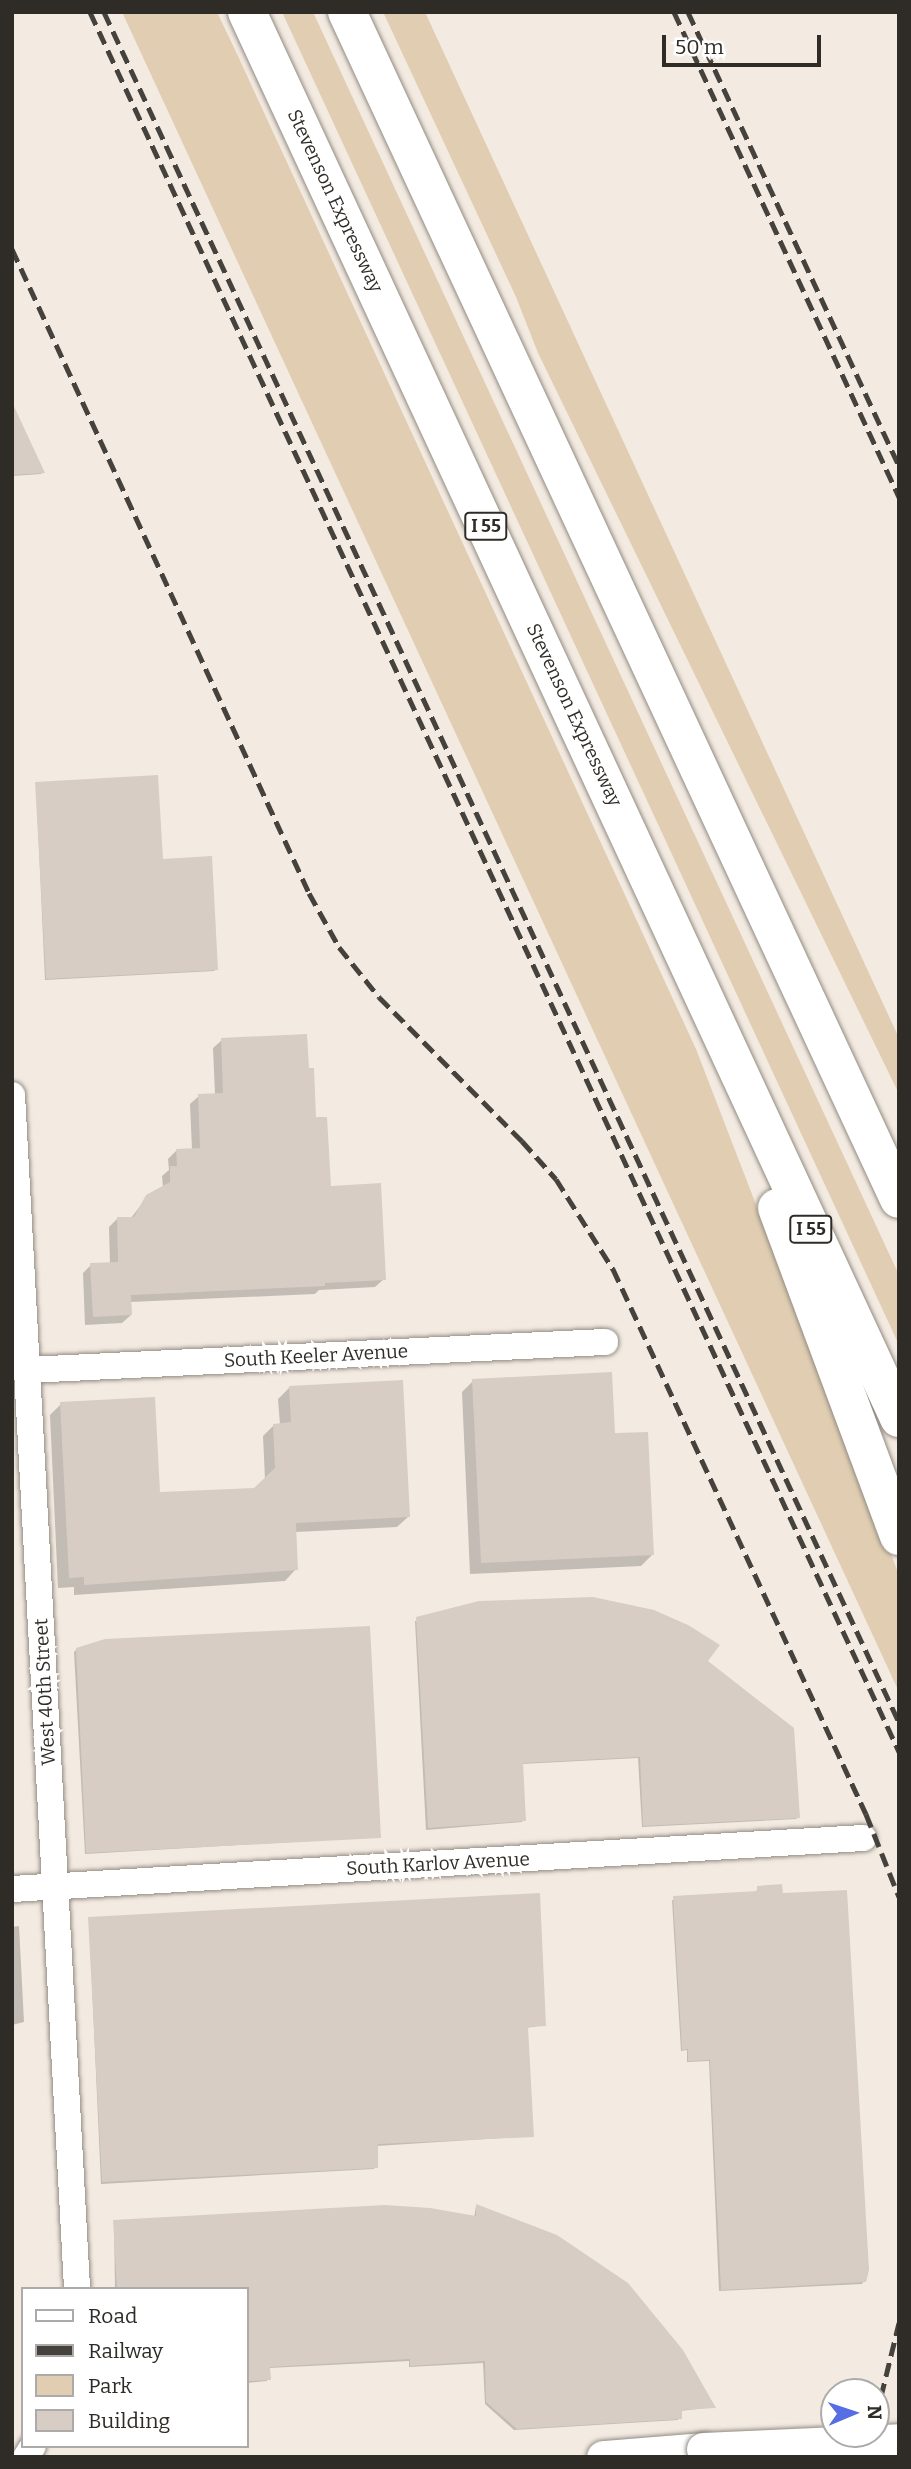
<!DOCTYPE html>
<style>
body{margin:0}
#map{position:relative;width:911px;height:2469px;overflow:hidden;background:#f3ebe1;font-family:Bitter,serif}
div>[style]{position:absolute}
.green>*{inset:0;background:#e1ceb2}
.shadow>*{inset:0;background:#0003}
.building>*{inset:0;background:#d8cdc5}
.roads{filter:drop-shadow(0 0 2px #928b82) drop-shadow(0 0 2px #928b82)}
.minor>*{height:26px;margin:-13px;padding:0 13px;transform-origin:13px;border-radius:13px;background:#fff}
.major>*{height:33px;margin:-16.5px;padding:0 16.5px;transform-origin:16.5px;border-radius:16.5px;background:#fff}
.highway>*{height:38px;margin:-19px;padding:0 19px;transform-origin:19px;border-radius:19px;background:#fff}
.rail>*{height:5px;margin-top:-2.5px;transform-origin:0;background:repeating-linear-gradient(90deg,#45423d 0 14px,transparent 0 21px)}
.bridges{filter:drop-shadow(0 0 2px #928b82) drop-shadow(0 0 2px #928b82)}
.major-bridge>*{height:33px;margin:-16.5px;padding:0 16.5px;transform-origin:16.5px;border-radius:16.5px;background:#fff}
span{translate:-50% -50%;white-space:nowrap;text-align:center;line-height:1.15;-webkit-text-stroke:7px #fff;paint-order:stroke}
.shield-label span{padding:2px 5px;background:#fff;border:2px solid;border-radius:5px;-webkit-text-stroke-width:0}
.shield-label{font-size:18px;color:#2f2c28;font-weight:700}
.street-label{font-size:19px;color:#2f2c28}
.frame{position:absolute;inset:0;border:14px solid #2f2c28;pointer-events:none}
.legend{position:absolute;left:21px;top:2287px;width:228px;height:161px;box-sizing:border-box;background:#fff;border:2px solid #acaba9;margin:0;padding:9px 12px;list-style:none;font-size:21px;color:#2f2c28}
.legend li{display:flex;align-items:center;gap:14px;height:35px}
.legend b{width:35px;border:2px solid #acaba9}
.north{position:absolute;left:820px;top:2378px;width:70px;height:70px;box-sizing:border-box;background:#fff;border:2px solid #acaba9;border-radius:50%;rotate:88deg;font-size:19px;font-weight:700;line-height:28px;text-align:center;color:#2f2c28}
.north::after{content:'';display:block;margin:auto;width:24px;height:32px;background:#576de4;clip-path:polygon(50% 0,100% 100%,50% 72%,0 100%)}
.scale{position:absolute;left:662px;top:35px;width:159px;height:32px;box-sizing:border-box;border:4px solid #2f2c28;border-top:0;padding-left:9px;font-size:21px;line-height:24px;white-space:nowrap;color:#2f2c28;-webkit-text-stroke:5px #fff;paint-order:stroke}
</style>
<div id="map">
<div class="green">
<i style="clip-path:polygon(122px 12px,217px 12px,238px 56px,696px 1049px,899px 1575px,899px 1692px)"></i>
<i style="clip-path:polygon(282px 12px,313px 12px,763px 982px,899px 1275px,899px 1345px)"></i>
<i style="clip-path:polygon(383px 12px,425px 12px,899px 1038px,899px 1094px,538px 353px,516px 297px)"></i>
</div>
<div class="shadow">
<i style="clip-path:polygon(12px 406px,43px 472px,41px 474px,12px 476px)"></i>
<i style="clip-path:polygon(36px 784px,161px 861px,216px 969px,214px 971px,45px 980px)"></i>
<i style="clip-path:polygon(222px 1040px,330px 1187px,384px 1279px,375px 1287px,319px 1290px,315px 1294px,130px 1302px,131px 1315px,122px 1323px,85px 1325px,83px 1273px,91px 1265px,110px 1264px,109px 1227px,117px 1219px,131px 1218px,147px 1197px,163px 1188px,162px 1176px,169px 1170px,168px 1159px,176px 1151px,192px 1150px,190px 1104px,199px 1096px,215px 1095px,213px 1048px)"></i>
<i style="clip-path:polygon(473px 1381px,614px 1435px,652px 1555px,641px 1566px,470px 1574px,462px 1392px)"></i>
<i style="clip-path:polygon(289px 1388px,409px 1516px,397px 1527px,296px 1532px,296px 1569px,285px 1581px,74px 1595px,74px 1587px,58px 1588px,50px 1415px,61px 1404px,159px 1494px,255px 1489px,265px 1480px,263px 1436px,274px 1425px,280px 1425px,278px 1399px)"></i>
<i style="clip-path:polygon(580px 1598px,630px 1605px,687px 1627px,798px 1817px,796px 1819px,642px 1827px,638px 1758px,521px 1764px,522px 1822px,426px 1830px,415px 1621px)"></i>
<i style="clip-path:polygon(76px 1650px,379px 1837px,85px 1854px,74px 1652px)"></i>
<i style="clip-path:polygon(758px 1888px,864px 2281px,862px 2284px,719px 2291px,709px 2061px,687px 2062px,687px 2050px,681px 2051px,672px 1900px,755px 1893px)"></i>
<i style="clip-path:polygon(89px 1919px,545px 2025px,526px 2028px,532px 2136px,376px 2146px,374px 2169px,101px 2184px)"></i>
<i style="clip-path:polygon(19px 1926px,24px 2022px,12px 2025px,12px 1927px)"></i>
<i style="clip-path:polygon(476px 2206px,714px 2407px,680px 2411px,678px 2420px,514px 2430px,485px 2404px,483px 2363px,409px 2367px,409px 2361px,269px 2368px,267px 2381px,247px 2383px,247px 2289px,115px 2289px,114px 2222px,474px 2218px)"></i>
</div>
<div class="building">
<i style="clip-path:polygon(12px 402px,45px 473px,12px 475px)"></i>
<i style="clip-path:polygon(158px 775px,163px 859px,212px 856px,218px 970px,46px 979px,35px 782px)"></i>
<i style="clip-path:polygon(307px 1034px,309px 1068px,314px 1068px,316px 1117px,327px 1117px,331px 1186px,381px 1183px,386px 1280px,325px 1283px,325px 1286px,131px 1295px,132px 1315px,93px 1317px,90px 1263px,118px 1262px,117px 1217px,134px 1217px,146px 1195px,170px 1182px,170px 1166px,177px 1166px,176px 1149px,200px 1148px,198px 1094px,223px 1093px,221px 1038px)"></i>
<i style="clip-path:polygon(612px 1372px,615px 1433px,648px 1432px,654px 1555px,481px 1563px,472px 1379px)"></i>
<i style="clip-path:polygon(403px 1380px,410px 1517px,296px 1523px,298px 1570px,84px 1585px,84px 1577px,69px 1578px,60px 1402px,155px 1397px,160px 1492px,254px 1488px,275px 1468px,273px 1424px,291px 1422px,289px 1386px)"></i>
<i style="clip-path:polygon(593px 1597px,654px 1610px,688px 1625px,720px 1645px,708px 1661px,794px 1728px,800px 1818px,643px 1826px,640px 1757px,523px 1763px,526px 1821px,428px 1828px,416px 1617px,479px 1601px)"></i>
<i style="clip-path:polygon(370px 1626px,381px 1838px,86px 1853px,76px 1648px,105px 1639px)"></i>
<i style="clip-path:polygon(782px 1884px,783px 1893px,847px 1890px,869px 2270px,866px 2282px,721px 2290px,710px 2060px,688px 2061px,688px 2049px,682px 2050px,673px 1896px,757px 1891px,757px 1886px)"></i>
<i style="clip-path:polygon(540px 1893px,546px 2026px,528px 2027px,534px 2137px,378px 2144px,378px 2168px,102px 2182px,88px 1917px)"></i>
<i style="clip-path:polygon(476px 2204px,557px 2235px,628px 2283px,683px 2350px,716px 2408px,682px 2410px,682px 2419px,517px 2429px,486px 2402px,485px 2361px,410px 2366px,410px 2359px,270px 2367px,271px 2380px,247px 2381px,247px 2289px,117px 2289px,113px 2220px,385px 2205px,430px 2208px,476px 2216px)"></i>
</div>
<div class="roads">
<div class="minor">
<i style="left:12px;top:1095px;width:1196px;rotate:86.88deg"></i>
<i style="left:28px;top:1370px;width:578px;rotate:-2.78deg"></i>
<i style="left:12px;top:1889px;width:853px;rotate:-3.43deg"></i>
<i style="left:26px;top:2457px;width:13px;rotate:-58deg"></i>
</div>
<div class="major">
<i style="left:603px;top:2457px;width:100px;rotate:-4.6deg"></i>
</div>
<div class="highway">
<i style="left:247px;top:12px;width:1550px;rotate:65.12deg"></i>
<i style="left:347px;top:12px;width:1309px;rotate:65.06deg"></i>
<i style="left:777px;top:1208px;width:350px;rotate:69.6deg"></i>
</div>
</div>
<div class="rail">
<i style="left:90px;top:12px;width:1919px;rotate:65.06deg"></i>
<i style="left:104px;top:12px;width:1886px;rotate:65.07deg"></i>
<i style="left:674px;top:12px;width:535px;rotate:65.11deg"></i>
<i style="left:688px;top:12px;width:501px;rotate:65.07deg"></i>
<i style="left:12px;top:249px;width:709px;rotate:65.24deg"></i>
<i style="left:309px;top:893px;width:62px;rotate:60.9deg"></i>
<i style="left:339px;top:947px;width:64px;rotate:51.3deg"></i>
<i style="left:379px;top:997px;width:203px;rotate:45.2deg"></i>
<i style="left:522px;top:1141px;width:51px;rotate:48.2deg"></i>
<i style="left:556px;top:1179px;width:107px;rotate:57.7deg"></i>
<i style="left:613px;top:1269px;width:601px;rotate:65.1deg"></i>
<i style="left:866px;top:1814px;width:89px;rotate:68.3deg"></i>
<i style="left:876px;top:2417px;width:97px;rotate:-76.3deg"></i>
<i style="left:866px;top:2457px;width:24px;rotate:-75deg"></i>
</div>
<div class="bridges">
<div class="major-bridge">
<i style="left:703px;top:2449px;width:196px;rotate:-2.6deg"></i>
</div>
</div>
<div class="shield-label">
<span style="left:486px;top:526px">I 55</span>
<span style="left:811px;top:1229px">I 55</span>
</div>
<div class="street-label">
<span style="left:335px;top:201px;rotate:65deg">Stevenson Expressway</span>
<span style="left:574px;top:715px;rotate:65deg">Stevenson Expressway</span>
<span style="left:316px;top:1356px;rotate:-3deg">South Keeler Avenue</span>
<span style="left:45px;top:1692px;rotate:-93deg">West 40th Street</span>
<span style="left:438px;top:1864px;rotate:-3deg">South Karlov Avenue</span>
</div>
<div class="frame"></div>
<ul class="legend">
<li><b style="height:9px;background:#fff"></b>Road</li>
<li><b style="height:9px;background:#45423d"></b>Railway</li>
<li><b style="height:19px;background:#e1ceb2"></b>Park</li>
<li><b style="height:19px;background:#d8cdc5"></b>Building</li>
</ul>
<div class="north">N</div>
<div class="scale">50 m</div>
</div>
